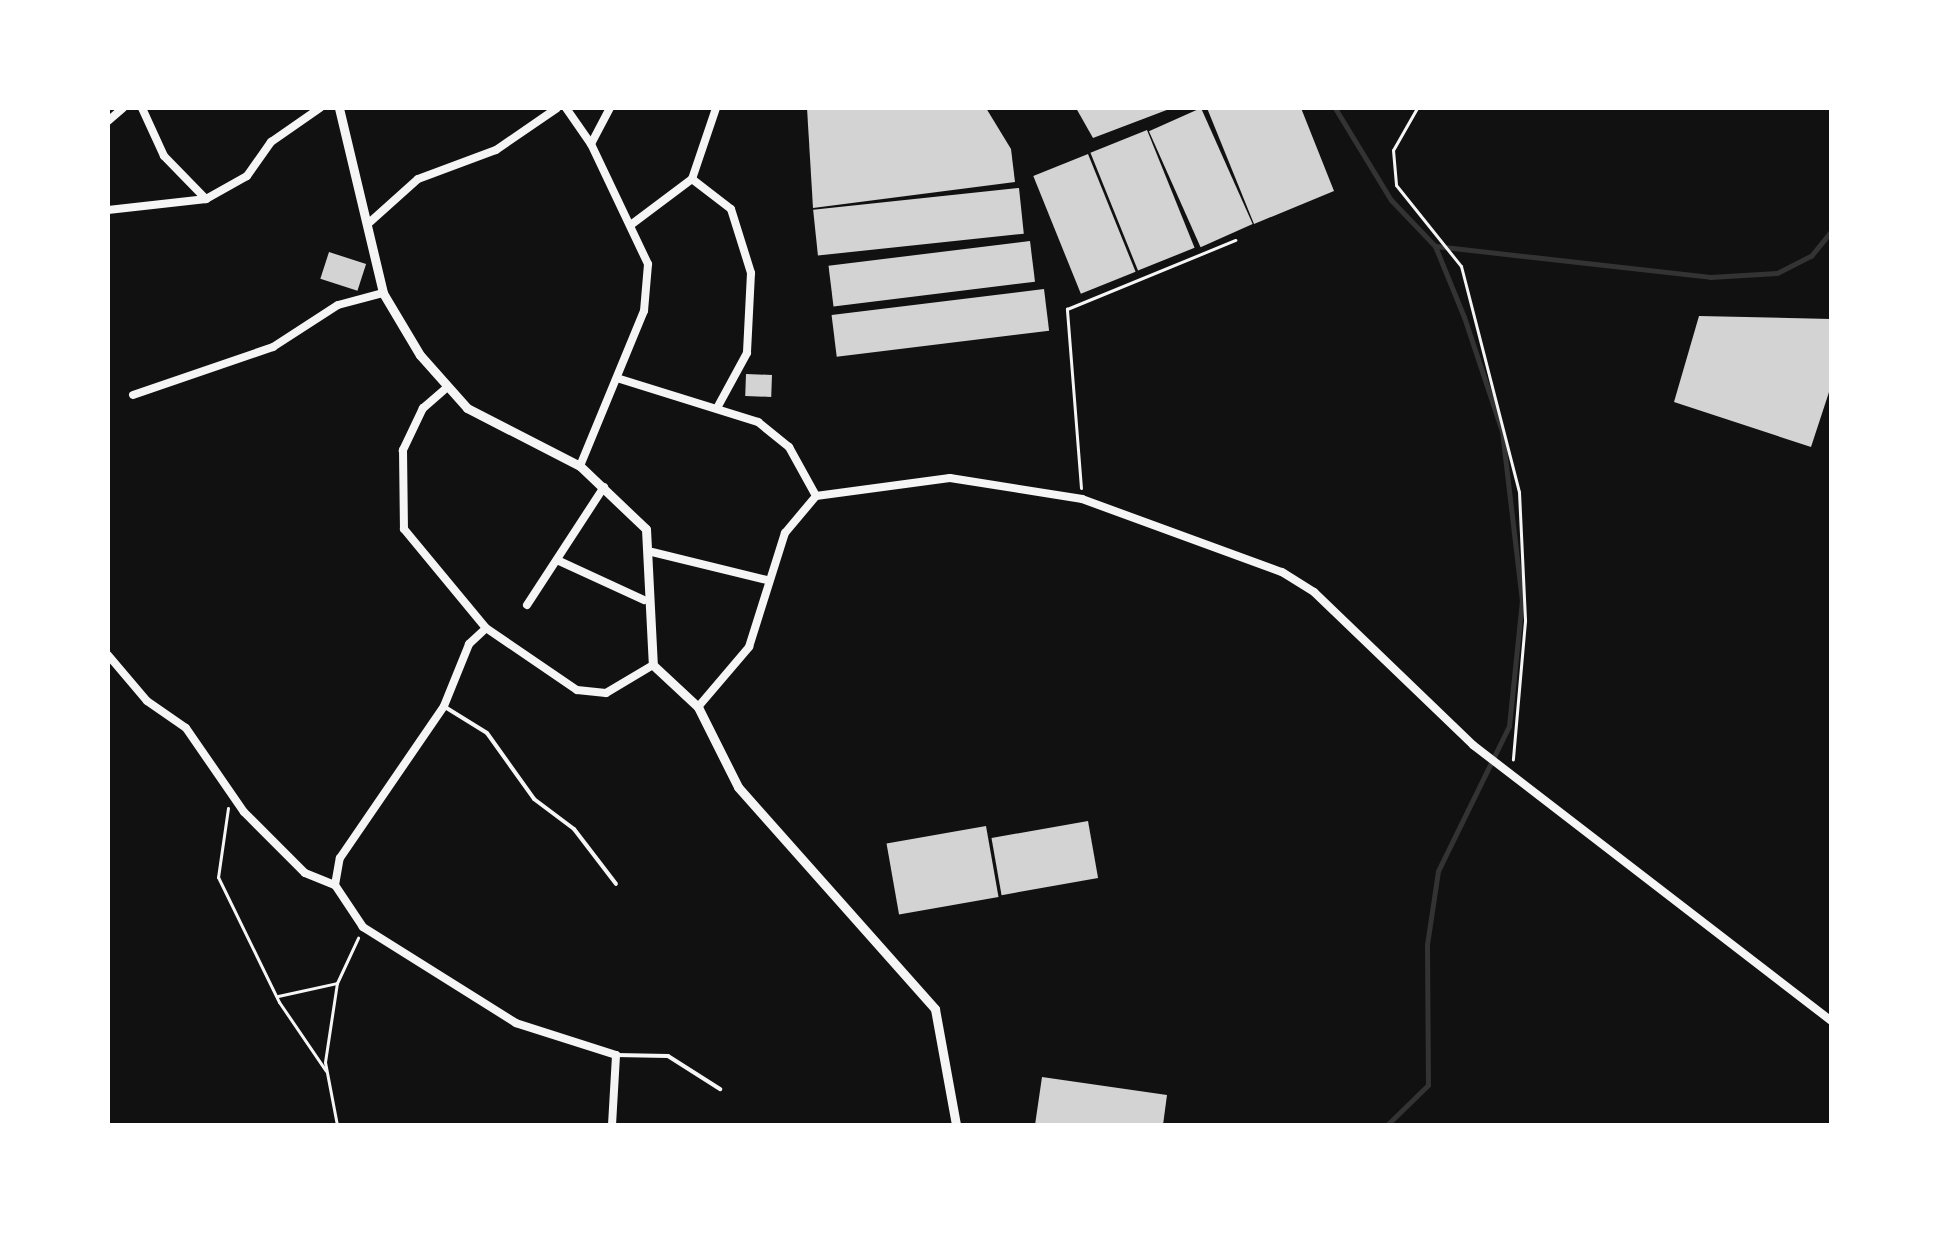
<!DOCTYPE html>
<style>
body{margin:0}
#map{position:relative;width:1939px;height:1233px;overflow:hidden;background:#111;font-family:"DM Sans",sans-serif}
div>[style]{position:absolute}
.stream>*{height:5px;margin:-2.5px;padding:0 2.5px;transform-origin:2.5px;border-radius:2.5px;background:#333}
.building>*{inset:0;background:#d3d3d3;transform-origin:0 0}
.path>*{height:3px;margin:-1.5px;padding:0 1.5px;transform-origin:1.5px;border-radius:1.5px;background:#f5f5f5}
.service>*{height:4px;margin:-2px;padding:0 2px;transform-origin:2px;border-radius:2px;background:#f5f5f5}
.minor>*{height:8px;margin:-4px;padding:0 4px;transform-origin:4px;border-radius:4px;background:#f5f5f5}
.tertiary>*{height:9px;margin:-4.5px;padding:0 4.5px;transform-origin:4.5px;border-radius:4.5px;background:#f5f5f5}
span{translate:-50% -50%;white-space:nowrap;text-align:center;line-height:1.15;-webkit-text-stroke:6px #fff;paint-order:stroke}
.frame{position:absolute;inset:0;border:110px solid #fff;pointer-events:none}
</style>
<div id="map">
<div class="stream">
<i style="left:1335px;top:108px;width:108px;rotate:58.7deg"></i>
<i style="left:1391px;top:200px;width:64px;rotate:46.3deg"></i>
<i style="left:1435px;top:246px;width:77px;rotate:67.8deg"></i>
<i style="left:1464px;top:317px;width:120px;rotate:71.6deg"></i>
<i style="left:1502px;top:431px;width:170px;rotate:83.3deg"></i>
<i style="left:1522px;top:600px;width:127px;rotate:95.9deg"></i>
<i style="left:1509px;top:726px;width:161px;rotate:116.1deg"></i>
<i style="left:1438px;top:871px;width:75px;rotate:98.5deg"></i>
<i style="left:1427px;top:945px;width:140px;rotate:89.6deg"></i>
<i style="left:1428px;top:1085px;width:57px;rotate:135.7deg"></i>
<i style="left:1435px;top:246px;width:277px;rotate:6.4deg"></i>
<i style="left:1710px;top:277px;width:67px;rotate:-3.4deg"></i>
<i style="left:1777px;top:273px;width:38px;rotate:-27deg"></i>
<i style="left:1811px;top:256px;width:32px;rotate:-51deg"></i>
</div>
<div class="building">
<i style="clip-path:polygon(807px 108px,986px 108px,1011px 149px,1015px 182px,813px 208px)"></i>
<i style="clip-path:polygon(1076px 108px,1172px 108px,1093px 138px)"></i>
<i style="left:1201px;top:108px;width:127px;height:57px;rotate:66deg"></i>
<i style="clip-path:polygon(1207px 108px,1301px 108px,1334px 191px,1254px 224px)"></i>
<i style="left:1147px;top:130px;width:127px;height:61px;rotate:68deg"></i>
<i style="left:1088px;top:154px;width:127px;height:59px;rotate:68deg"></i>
<i style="left:1019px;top:188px;width:46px;height:207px;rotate:84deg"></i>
<i style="left:1030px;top:241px;width:41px;height:203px;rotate:83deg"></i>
<i style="left:329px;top:252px;width:39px;height:28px;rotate:18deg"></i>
<i style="left:1044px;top:289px;width:42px;height:214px;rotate:83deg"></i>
<i style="clip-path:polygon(1699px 316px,1831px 319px,1831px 386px,1811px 447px,1674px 402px)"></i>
<i style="left:746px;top:374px;width:26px;height:22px;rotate:2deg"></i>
<i style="left:1088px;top:821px;width:58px;height:98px;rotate:80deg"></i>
<i style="left:986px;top:826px;width:72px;height:101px;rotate:80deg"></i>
<i style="clip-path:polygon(1042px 1077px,1167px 1095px,1163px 1125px,1035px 1125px)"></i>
</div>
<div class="path">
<i style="left:1417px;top:108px;width:48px;rotate:119.7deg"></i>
<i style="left:1393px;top:150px;width:35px;rotate:85deg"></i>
<i style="left:1396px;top:185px;width:104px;rotate:51.3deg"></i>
<i style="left:1461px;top:266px;width:233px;rotate:75.6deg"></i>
<i style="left:1519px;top:492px;width:129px;rotate:87.3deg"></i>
<i style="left:1525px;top:621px;width:139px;rotate:95deg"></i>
<i style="left:1081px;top:488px;width:180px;rotate:-94.5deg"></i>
<i style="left:1067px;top:309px;width:182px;rotate:-22.3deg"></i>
<i style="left:228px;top:808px;width:70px;rotate:98.2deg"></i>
<i style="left:218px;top:877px;width:139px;rotate:64deg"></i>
<i style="left:279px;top:1002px;width:83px;rotate:55.7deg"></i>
<i style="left:278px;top:996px;width:60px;rotate:-12.4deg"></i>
<i style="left:337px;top:1125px;width:64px;rotate:-100.8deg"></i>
<i style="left:325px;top:1062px;width:80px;rotate:-81.4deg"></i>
<i style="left:337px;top:983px;width:50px;rotate:-65deg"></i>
</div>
<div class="service">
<i style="left:445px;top:707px;width:49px;rotate:31.8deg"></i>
<i style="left:487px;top:733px;width:81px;rotate:54.5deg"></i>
<i style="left:534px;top:799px;width:50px;rotate:36.9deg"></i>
<i style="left:574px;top:829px;width:69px;rotate:52.6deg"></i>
<i style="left:616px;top:1055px;width:52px;rotate:1.1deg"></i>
<i style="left:668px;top:1056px;width:62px;rotate:32.4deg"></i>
</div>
<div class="minor">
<i style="left:142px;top:108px;width:53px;rotate:65.4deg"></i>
<i style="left:164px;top:156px;width:60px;rotate:45.7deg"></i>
<i style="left:206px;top:199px;width:47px;rotate:-29.3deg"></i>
<i style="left:247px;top:176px;width:42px;rotate:-54.8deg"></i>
<i style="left:271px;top:142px;width:60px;rotate:-34.8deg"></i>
<i style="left:566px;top:108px;width:44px;rotate:55.2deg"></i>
<i style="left:108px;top:121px;width:20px;rotate:-41deg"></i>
<i style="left:692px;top:179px;width:49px;rotate:37.6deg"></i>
<i style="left:731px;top:209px;width:67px;rotate:72.6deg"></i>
<i style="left:751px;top:273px;width:80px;rotate:92.9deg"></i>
<i style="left:747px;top:353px;width:63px;rotate:118.6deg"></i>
<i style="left:108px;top:210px;width:99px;rotate:-6.4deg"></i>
<i style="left:370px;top:222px;width:64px;rotate:-41.9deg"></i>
<i style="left:418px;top:179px;width:83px;rotate:-20.4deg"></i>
<i style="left:496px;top:150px;width:74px;rotate:-34.5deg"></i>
<i style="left:632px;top:224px;width:75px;rotate:-36.9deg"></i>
<i style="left:692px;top:179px;width:75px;rotate:-71.3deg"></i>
<i style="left:620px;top:379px;width:145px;rotate:17.3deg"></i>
<i style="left:758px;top:422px;width:40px;rotate:39deg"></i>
<i style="left:789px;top:447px;width:56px;rotate:61.1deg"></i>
<i style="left:444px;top:390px;width:28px;rotate:139deg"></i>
<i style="left:423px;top:408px;width:47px;rotate:115.5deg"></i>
<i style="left:403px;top:450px;width:79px;rotate:89.3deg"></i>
<i style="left:404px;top:529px;width:129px;rotate:50.4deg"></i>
<i style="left:133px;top:395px;width:148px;rotate:-18.9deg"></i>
<i style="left:273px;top:347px;width:77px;rotate:-32.9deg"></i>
<i style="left:338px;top:305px;width:47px;rotate:-14.9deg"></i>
<i style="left:580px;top:466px;width:168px;rotate:-67.6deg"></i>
<i style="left:644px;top:311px;width:47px;rotate:-85.1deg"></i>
<i style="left:648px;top:264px;width:133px;rotate:-115.4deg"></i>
<i style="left:591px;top:144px;width:41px;rotate:-62.2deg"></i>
<i style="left:652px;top:552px;width:118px;rotate:13.7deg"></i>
<i style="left:557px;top:560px;width:96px;rotate:24.7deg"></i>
<i style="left:527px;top:605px;width:141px;rotate:-56.9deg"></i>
<i style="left:108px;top:655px;width:60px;rotate:49.7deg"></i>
<i style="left:147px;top:701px;width:47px;rotate:34.7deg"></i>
<i style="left:186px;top:728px;width:102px;rotate:55.4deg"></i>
<i style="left:244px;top:812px;width:86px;rotate:45deg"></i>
<i style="left:305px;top:873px;width:32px;rotate:22deg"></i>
<i style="left:698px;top:707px;width:79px;rotate:-49.6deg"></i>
<i style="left:749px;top:647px;width:120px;rotate:-72.5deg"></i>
<i style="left:785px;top:533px;width:48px;rotate:-50deg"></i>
<i style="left:816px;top:496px;width:135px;rotate:-7.7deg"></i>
<i style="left:950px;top:478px;width:134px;rotate:9deg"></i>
<i style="left:1082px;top:499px;width:213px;rotate:20.1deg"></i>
<i style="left:1282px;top:572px;width:38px;rotate:32deg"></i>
<i style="left:1314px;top:592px;width:221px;rotate:43.9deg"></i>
<i style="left:1473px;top:745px;width:452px;rotate:37.6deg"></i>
<i style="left:612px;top:1125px;width:70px;rotate:-86.7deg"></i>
<i style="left:616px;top:1055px;width:105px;rotate:-162.3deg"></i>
<i style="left:516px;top:1023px;width:181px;rotate:-147.9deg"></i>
<i style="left:363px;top:927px;width:50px;rotate:-123.7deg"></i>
<i style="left:335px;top:885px;width:27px;rotate:-80deg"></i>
<i style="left:340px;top:858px;width:184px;rotate:-55.6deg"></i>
<i style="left:444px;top:706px;width:67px;rotate:-68deg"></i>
<i style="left:469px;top:644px;width:23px;rotate:-43deg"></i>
<i style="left:486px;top:628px;width:110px;rotate:34.3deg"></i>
<i style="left:577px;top:690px;width:29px;rotate:6deg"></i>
<i style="left:606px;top:693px;width:55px;rotate:-30.8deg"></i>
</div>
<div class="tertiary">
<i style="left:339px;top:108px;width:190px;rotate:76.6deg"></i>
<i style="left:383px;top:293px;width:72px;rotate:59.2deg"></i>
<i style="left:420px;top:355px;width:71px;rotate:48.4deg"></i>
<i style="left:467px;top:408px;width:127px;rotate:27.2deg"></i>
<i style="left:580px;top:466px;width:91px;rotate:43.7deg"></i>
<i style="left:646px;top:529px;width:136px;rotate:87.1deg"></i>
<i style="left:653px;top:665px;width:62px;rotate:43deg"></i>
<i style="left:698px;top:707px;width:89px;rotate:63.4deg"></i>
<i style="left:738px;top:787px;width:297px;rotate:48.4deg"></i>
<i style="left:935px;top:1009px;width:118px;rotate:79.7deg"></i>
</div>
<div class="frame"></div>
</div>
